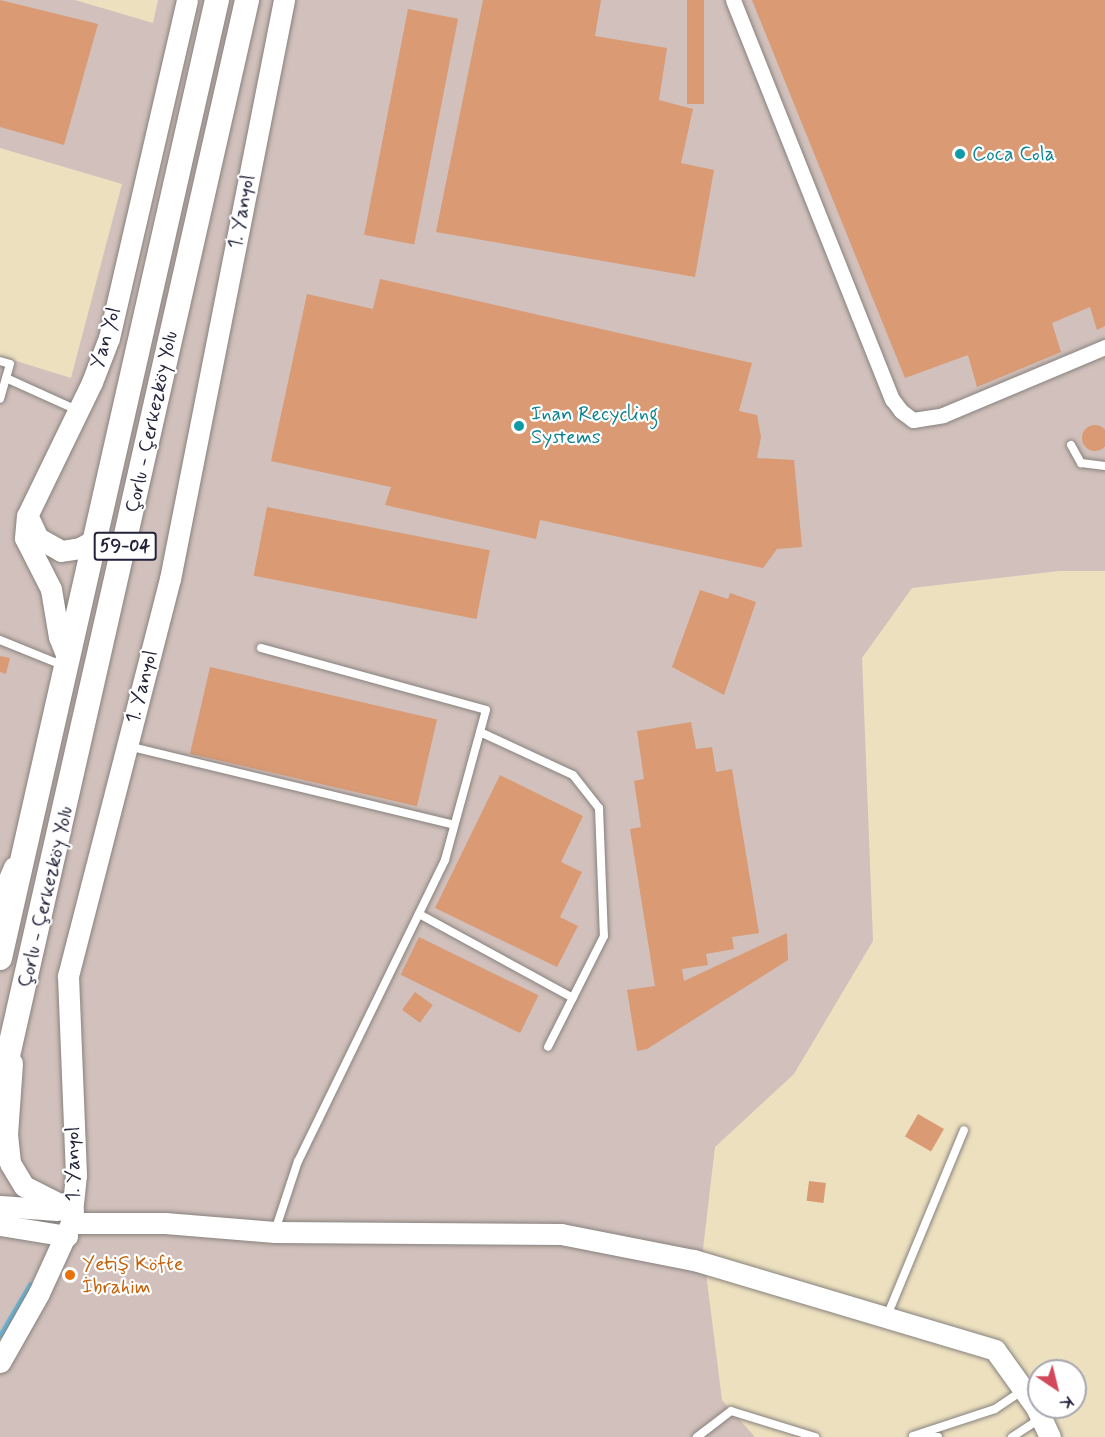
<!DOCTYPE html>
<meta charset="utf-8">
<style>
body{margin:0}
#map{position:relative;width:1105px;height:1437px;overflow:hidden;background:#ece0bf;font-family:Mynerve,sans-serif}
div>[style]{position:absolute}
.industrial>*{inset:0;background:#d1c0bc}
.stream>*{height:5px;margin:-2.5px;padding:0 2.5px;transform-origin:2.5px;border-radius:2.5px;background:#63bbe0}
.building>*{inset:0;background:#d99a74;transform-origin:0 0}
.round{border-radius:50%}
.roads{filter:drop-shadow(0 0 2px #87817d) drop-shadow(0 0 2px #87817d)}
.lane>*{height:8px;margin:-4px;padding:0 4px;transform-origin:4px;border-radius:4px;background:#fff}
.street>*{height:15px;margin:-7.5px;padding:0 7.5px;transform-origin:7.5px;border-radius:7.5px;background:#fff}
.secondary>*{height:21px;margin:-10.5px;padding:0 10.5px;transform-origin:10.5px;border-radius:10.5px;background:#fff}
.primary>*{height:24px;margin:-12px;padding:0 12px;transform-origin:12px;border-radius:12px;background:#fff}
.dots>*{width:16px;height:16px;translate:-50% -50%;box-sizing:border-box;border:3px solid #fff;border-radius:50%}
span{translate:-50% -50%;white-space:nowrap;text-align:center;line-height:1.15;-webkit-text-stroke:4.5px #fff;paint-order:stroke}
.shield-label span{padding:2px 4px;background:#fff;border:2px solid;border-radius:4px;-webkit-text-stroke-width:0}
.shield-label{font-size:18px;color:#22223b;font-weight:700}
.culture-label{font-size:20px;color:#0d838f}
.left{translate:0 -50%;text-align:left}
.street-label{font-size:20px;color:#22223b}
.food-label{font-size:20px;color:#c56008}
.north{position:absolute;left:1027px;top:1359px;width:60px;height:60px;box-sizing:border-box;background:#fff;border:2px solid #a7a7b1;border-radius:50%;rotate:145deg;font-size:16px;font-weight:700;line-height:24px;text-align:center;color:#22223b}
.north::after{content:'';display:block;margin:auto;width:21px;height:27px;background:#d1495b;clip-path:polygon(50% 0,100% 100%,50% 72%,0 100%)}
</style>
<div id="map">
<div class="industrial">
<i style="clip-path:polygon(0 0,75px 0,153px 23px,158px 0,1105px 0,1105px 571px,1059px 571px,912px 588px,862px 658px,873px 941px,794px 1074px,715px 1147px,703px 1249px,722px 1400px,755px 1437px,0 1437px,0 356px,71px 378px,122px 184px,0 148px)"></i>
</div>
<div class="stream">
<i style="left:0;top:1335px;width:59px;rotate:-59.5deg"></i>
</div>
<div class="building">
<i style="clip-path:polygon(0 0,98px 24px,64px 145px,0 127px)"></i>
<i style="clip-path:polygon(483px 0,601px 0,595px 36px,667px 48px,659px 100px,693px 109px,681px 163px,714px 170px,695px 277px,436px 232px)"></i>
<i style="left:687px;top:0;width:17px;height:104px"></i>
<i style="clip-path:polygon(752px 0,1105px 0,1105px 326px,1097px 330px,1090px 307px,1052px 323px,1061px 352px,977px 387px,968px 355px,905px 378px)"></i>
<i style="left:408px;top:9px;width:51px;height:230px;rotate:11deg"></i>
<i style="clip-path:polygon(380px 279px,752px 363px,739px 411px,757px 415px,761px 437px,757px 458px,794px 460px,802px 547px,777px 549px,763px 568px,540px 520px,536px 539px,385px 505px,391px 487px,271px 461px,307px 294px,373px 309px)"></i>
<i class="round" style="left:1082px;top:425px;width:26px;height:26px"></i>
<i style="left:267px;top:507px;width:227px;height:70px;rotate:11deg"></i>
<i style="clip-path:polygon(700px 590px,728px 599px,730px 593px,756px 602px,724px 695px,672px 667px)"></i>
<i style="clip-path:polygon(0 656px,10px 658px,6px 674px,0 672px)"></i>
<i style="left:210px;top:667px;width:233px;height:89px;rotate:13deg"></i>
<i style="clip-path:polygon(691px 722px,696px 749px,712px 747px,716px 772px,732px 769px,759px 933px,732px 937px,734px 949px,706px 954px,708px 965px,682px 969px,684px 981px,787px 933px,788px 960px,647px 1049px,637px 1051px,627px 990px,655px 986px,630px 829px,641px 827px,634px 781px,644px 779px,637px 731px)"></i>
<i style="clip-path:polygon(500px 775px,583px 816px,561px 862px,582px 872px,560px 917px,578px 926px,557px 967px,435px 908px)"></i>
<i style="left:419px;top:937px;width:133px;height:42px;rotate:26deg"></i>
<i style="left:415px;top:992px;width:22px;height:22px;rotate:36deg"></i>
<i style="left:918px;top:1114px;width:30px;height:26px;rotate:30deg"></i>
<i style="left:809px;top:1181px;width:17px;height:20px;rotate:7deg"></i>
</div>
<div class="roads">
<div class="lane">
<i style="left:0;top:361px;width:10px;rotate:17deg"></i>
<i style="left:10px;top:364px;width:36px;rotate:106deg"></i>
<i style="left:6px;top:378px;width:78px;rotate:24.3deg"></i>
<i style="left:1071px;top:445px;width:21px;rotate:61deg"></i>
<i style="left:1081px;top:463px;width:24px;rotate:7deg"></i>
<i style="left:0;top:640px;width:67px;rotate:22deg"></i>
<i style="left:261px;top:648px;width:233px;rotate:15.4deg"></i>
<i style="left:486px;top:710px;width:156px;rotate:105.3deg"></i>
<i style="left:445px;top:860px;width:335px;rotate:116deg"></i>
<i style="left:298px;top:1161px;width:74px;rotate:108.2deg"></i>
<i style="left:480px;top:732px;width:102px;rotate:24.8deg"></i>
<i style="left:573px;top:775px;width:42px;rotate:51.8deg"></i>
<i style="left:599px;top:808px;width:128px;rotate:87.8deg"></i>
<i style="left:604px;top:936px;width:124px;rotate:116.8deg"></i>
<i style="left:128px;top:746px;width:335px;rotate:13.6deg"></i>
<i style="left:419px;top:914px;width:175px;rotate:28.6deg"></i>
<i style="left:887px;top:1316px;width:201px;rotate:-67.5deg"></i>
<i style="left:697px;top:1437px;width:43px;rotate:-37.4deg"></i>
<i style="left:731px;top:1411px;width:88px;rotate:17.2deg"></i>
<i style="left:938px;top:1437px;width:25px;rotate:-178deg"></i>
<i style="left:913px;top:1436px;width:86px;rotate:-18.2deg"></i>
<i style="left:995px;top:1409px;width:32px;rotate:-34deg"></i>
<i style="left:1012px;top:1437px;width:35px;rotate:-33deg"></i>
</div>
<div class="street">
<i style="left:733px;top:0;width:430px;rotate:68.3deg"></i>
<i style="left:892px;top:399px;width:15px;rotate:53deg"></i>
<i style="left:901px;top:411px;width:15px;rotate:37deg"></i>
<i style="left:913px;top:420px;width:30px;rotate:-9deg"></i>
<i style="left:943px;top:415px;width:176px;rotate:-22.8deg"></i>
</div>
<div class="secondary">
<i style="left:29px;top:519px;width:21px;rotate:65deg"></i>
<i style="left:38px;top:538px;width:26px;rotate:29deg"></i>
<i style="left:61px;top:551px;width:19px;rotate:-9deg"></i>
<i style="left:80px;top:548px;width:18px;rotate:-29deg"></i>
<i style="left:68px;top:659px;width:24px;rotate:-112deg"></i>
<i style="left:59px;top:637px;width:49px;rotate:-99.5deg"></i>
<i style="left:51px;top:589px;width:57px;rotate:-117deg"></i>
<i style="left:25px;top:538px;width:22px;rotate:-85deg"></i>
<i style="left:27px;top:516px;width:149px;rotate:-64.1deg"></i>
<i style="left:92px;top:382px;width:47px;rotate:-68.9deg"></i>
<i style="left:109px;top:338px;width:347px;rotate:-77deg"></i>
<i style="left:0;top:900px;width:36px;rotate:-67deg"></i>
<i style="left:12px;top:1063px;width:71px;rotate:94deg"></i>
<i style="left:7px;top:1134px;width:29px;rotate:84deg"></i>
<i style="left:10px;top:1163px;width:27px;rotate:59deg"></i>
<i style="left:24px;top:1186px;width:55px;rotate:27deg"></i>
<i style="left:0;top:1206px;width:57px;rotate:4deg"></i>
<i style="left:71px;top:1223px;width:94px"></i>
<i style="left:165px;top:1223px;width:110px;rotate:4.7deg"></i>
<i style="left:275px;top:1232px;width:286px;rotate:0.4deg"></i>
<i style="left:561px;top:1234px;width:136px;rotate:11.1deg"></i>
<i style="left:694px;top:1260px;width:314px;rotate:16.6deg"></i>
<i style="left:995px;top:1350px;width:70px;rotate:54.3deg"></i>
<i style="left:1036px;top:1407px;width:33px;rotate:65deg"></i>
<i style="left:0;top:1225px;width:68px;rotate:9.3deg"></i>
<i style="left:0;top:1362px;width:79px;rotate:-60.5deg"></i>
<i style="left:39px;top:1293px;width:77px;rotate:-65.4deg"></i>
<i style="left:71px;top:1223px;width:48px;rotate:-84.1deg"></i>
<i style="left:76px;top:1175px;width:199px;rotate:-92.3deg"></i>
<i style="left:68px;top:976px;width:410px;rotate:-75.6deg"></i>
<i style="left:170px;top:579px;width:590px;rotate:-78.86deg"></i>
</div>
<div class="primary">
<i style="left:0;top:958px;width:982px;rotate:-77.24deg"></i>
<i style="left:0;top:1091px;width:1119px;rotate:-77.24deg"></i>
</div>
</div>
<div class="dots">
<i style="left:960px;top:154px;background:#0f9aa8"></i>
<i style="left:519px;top:426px;background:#0f9aa8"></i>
<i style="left:70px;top:1275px;background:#e8710a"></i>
</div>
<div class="shield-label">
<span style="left:125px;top:546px">59-04</span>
</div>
<div class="culture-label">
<span class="left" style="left:972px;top:154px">Coca Cola</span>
<span class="left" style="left:531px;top:426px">Inan Recycling<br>Systems</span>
</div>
<div class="street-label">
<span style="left:242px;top:212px;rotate:-79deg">1. Yanyol</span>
<span style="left:106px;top:338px;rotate:-73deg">Yan Yol</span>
<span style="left:152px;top:422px;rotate:-78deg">Çorlu - Çerkezköy Yolu</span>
<span style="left:142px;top:687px;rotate:-75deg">1. Yanyol</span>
<span style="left:46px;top:897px;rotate:-77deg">Çorlu - Çerkezköy Yolu</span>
<span style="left:73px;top:1164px;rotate:-90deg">1. Yanyol</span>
</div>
<div class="food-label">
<span class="left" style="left:82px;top:1276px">Yetiş Köfte<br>İbrahim</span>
</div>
<div class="north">K</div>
</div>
